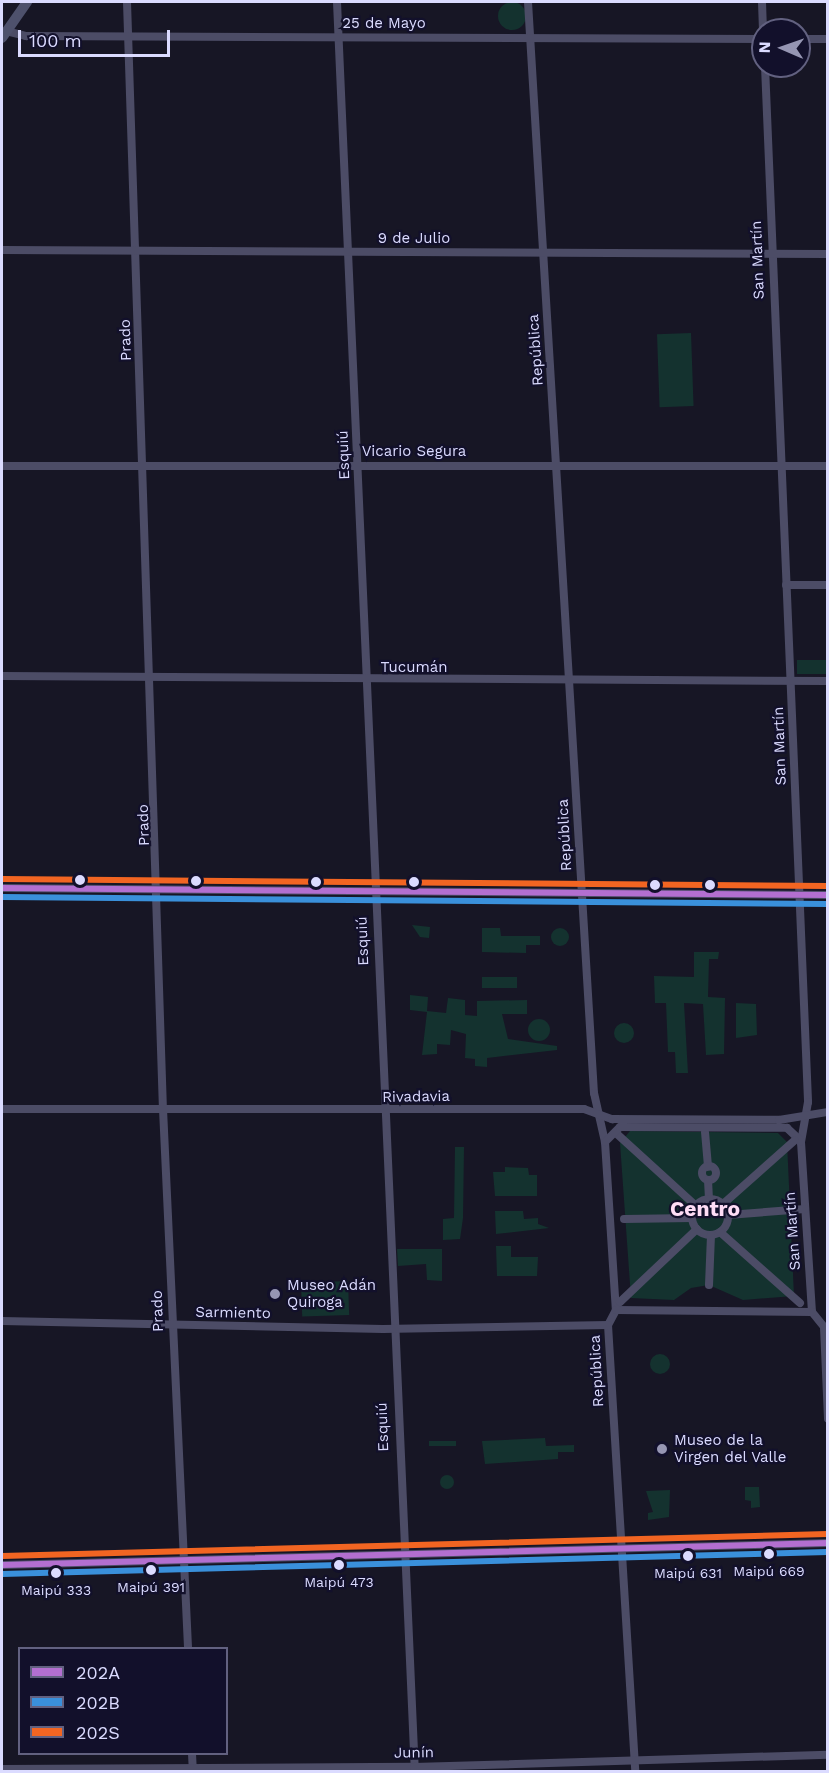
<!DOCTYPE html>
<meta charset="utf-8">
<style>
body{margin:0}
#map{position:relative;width:829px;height:1773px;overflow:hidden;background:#171625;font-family:"Work Sans",sans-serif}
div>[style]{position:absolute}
.green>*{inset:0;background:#14322f;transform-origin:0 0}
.round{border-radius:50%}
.street>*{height:8px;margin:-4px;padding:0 4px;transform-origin:4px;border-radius:4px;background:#4c4c66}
.street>.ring{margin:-4px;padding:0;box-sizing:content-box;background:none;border:8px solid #4c4c66;border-radius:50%}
.secondary>*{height:10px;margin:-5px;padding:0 5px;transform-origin:5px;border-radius:5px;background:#4e516c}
.bus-1>*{height:6px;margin:-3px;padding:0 3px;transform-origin:3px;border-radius:3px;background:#b36fd0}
.bus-2>*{height:6px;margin:-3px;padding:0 3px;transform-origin:3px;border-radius:3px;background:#3a90db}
.bus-3>*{height:6px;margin:-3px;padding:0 3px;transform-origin:3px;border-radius:3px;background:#f26522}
.dots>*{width:16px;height:16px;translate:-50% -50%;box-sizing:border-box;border:3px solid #12102b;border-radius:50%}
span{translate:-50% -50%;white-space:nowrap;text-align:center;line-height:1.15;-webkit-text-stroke:4.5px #12102b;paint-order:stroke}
.bus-label{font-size:14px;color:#dbdbff}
.street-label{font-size:15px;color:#dbdbff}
.poi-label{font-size:15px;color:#dbdbff}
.left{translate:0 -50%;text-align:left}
.district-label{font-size:21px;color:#ffddf6;font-weight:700}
.frame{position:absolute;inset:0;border:3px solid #dbdbff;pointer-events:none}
.legend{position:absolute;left:18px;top:1647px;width:210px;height:108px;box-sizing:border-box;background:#12102b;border:2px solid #626180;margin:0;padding:8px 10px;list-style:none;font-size:18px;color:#dbdbff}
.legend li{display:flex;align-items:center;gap:12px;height:30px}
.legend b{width:30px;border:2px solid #626180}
.north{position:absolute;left:751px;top:18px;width:60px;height:60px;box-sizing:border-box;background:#12102b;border:2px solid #626180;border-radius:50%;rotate:272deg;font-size:16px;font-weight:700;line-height:24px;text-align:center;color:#dbdbff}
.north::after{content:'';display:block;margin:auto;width:21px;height:27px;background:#9696b3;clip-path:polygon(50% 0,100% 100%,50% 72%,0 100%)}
.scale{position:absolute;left:18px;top:30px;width:152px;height:27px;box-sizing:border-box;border:3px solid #dbdbff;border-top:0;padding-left:8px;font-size:18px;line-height:21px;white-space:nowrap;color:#dbdbff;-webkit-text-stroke:4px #12102b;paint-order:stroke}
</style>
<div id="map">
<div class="green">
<i class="round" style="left:498px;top:2px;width:28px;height:28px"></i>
<i style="left:691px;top:333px;width:73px;height:34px;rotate:88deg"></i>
<i style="left:797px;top:660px;width:30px;height:14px"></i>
<i style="clip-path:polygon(412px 925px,430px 927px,429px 938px,420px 937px)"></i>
<i class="round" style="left:551px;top:928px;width:18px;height:18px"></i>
<i style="clip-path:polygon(482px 928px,500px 928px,501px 936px,540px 936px,540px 945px,526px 945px,526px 953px,482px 952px)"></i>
<i style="clip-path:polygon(694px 952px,719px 952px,718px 959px,709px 959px,708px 997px,725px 998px,724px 1054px,706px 1055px,703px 1004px,684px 1003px,688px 1073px,676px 1073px,675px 1052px,668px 1052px,666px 1003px,655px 1003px,654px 976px,694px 977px)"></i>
<i style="left:517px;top:977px;width:11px;height:35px;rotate:90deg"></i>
<i style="clip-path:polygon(410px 995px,428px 997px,427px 1011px,446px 1013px,448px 998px,465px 1000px,465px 1015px,477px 1016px,477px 1001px,527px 1000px,527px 1014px,502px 1014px,508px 1039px,557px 1046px,557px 1050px,487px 1058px,487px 1067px,475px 1066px,475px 1059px,465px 1058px,466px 1034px,451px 1030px,450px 1045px,437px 1044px,437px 1054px,422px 1055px,427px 1012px,410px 1010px)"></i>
<i style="clip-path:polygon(736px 1003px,756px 1004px,757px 1035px,736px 1038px)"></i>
<i class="round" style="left:528px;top:1019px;width:22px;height:22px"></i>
<i class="round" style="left:614px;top:1023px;width:20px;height:20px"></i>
<i style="clip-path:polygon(630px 1131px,778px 1133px,787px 1142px,794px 1296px,743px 1300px,709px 1285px,691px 1288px,674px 1300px,631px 1298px,620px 1143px)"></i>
<i style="clip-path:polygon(455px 1147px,464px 1147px,463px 1218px,460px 1239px,443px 1240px,443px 1219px,454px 1218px)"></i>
<i style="clip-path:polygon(505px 1167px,528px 1168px,529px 1175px,537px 1175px,537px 1196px,495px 1196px,493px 1172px,505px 1172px)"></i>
<i style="clip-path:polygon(495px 1211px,523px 1211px,524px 1219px,538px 1218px,538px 1224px,549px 1228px,496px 1234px)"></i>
<i style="clip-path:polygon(496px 1246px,511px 1246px,511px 1257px,538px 1257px,537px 1276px,497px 1276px)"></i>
<i style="clip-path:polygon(397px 1249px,442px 1249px,442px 1281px,427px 1280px,426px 1264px,398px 1266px)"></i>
<i style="left:348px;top:1281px;width:34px;height:47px;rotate:88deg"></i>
<i class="round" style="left:650px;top:1354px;width:20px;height:20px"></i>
<i style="clip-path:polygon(545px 1438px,546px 1446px,574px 1445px,574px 1452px,558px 1452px,558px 1459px,485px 1464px,482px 1441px)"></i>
<i style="left:429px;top:1441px;width:27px;height:5px"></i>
<i class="round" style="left:440px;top:1475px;width:14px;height:14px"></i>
<i style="clip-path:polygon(745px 1487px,759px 1487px,760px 1507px,751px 1508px,751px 1501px,745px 1500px)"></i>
<i style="clip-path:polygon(670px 1490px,669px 1517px,648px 1520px,648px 1513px,653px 1512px,646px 1491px)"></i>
</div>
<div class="street">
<i style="left:127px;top:2px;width:1108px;rotate:88.14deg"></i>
<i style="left:163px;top:1109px;width:540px;rotate:87.34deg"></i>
<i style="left:337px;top:2px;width:1772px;rotate:87.48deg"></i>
<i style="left:528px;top:2px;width:1093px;rotate:86.54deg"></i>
<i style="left:594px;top:1093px;width:50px;rotate:77.3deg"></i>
<i style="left:605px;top:1142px;width:168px;rotate:86.3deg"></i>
<i style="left:616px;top:1310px;width:17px;rotate:118deg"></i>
<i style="left:608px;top:1325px;width:448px;rotate:86.5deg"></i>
<i style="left:762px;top:2px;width:28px;rotate:88deg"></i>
<i style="left:6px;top:31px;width:21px;rotate:14deg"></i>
<i style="left:26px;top:36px;width:737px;rotate:0.23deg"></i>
<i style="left:799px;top:39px;width:29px"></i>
<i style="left:765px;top:66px;width:1037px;rotate:87.62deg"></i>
<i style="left:808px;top:1102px;width:41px;rotate:99.9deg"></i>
<i style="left:801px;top:1142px;width:170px;rotate:86.3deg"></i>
<i style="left:812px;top:1312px;width:19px;rotate:51deg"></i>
<i style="left:824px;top:1327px;width:92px;rotate:87.5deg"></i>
<i style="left:2px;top:250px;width:826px;rotate:0.28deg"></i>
<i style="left:2px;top:466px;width:826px"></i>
<i style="left:786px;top:585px;width:42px"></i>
<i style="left:2px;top:676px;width:826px;rotate:0.35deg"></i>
<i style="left:2px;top:888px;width:826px;rotate:0.49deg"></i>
<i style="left:2px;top:1109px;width:582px"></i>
<i style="left:584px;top:1109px;width:30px;rotate:20deg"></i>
<i style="left:612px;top:1119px;width:167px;rotate:0.3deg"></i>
<i style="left:779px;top:1120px;width:50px;rotate:-9.3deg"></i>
<i style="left:705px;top:1132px;width:35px;rotate:85deg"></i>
<i style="left:617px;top:1134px;width:105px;rotate:42.3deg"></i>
<i style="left:605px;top:1142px;width:21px;rotate:-45deg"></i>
<i style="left:620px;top:1127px;width:167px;rotate:0.3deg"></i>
<i style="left:787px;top:1128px;width:19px;rotate:43deg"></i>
<i class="ring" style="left:702px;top:1166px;width:6px;height:6px"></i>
<i style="left:708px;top:1180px;width:19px;rotate:87deg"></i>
<i class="ring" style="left:692px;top:1199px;width:28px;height:28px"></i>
<i style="left:723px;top:1204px;width:96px;rotate:-41.6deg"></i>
<i style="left:728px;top:1215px;width:77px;rotate:-4.5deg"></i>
<i style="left:624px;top:1219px;width:68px;rotate:-0.8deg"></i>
<i style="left:720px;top:1232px;width:107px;rotate:41.6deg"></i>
<i style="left:709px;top:1285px;width:50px;rotate:-87.7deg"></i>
<i style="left:620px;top:1302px;width:106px;rotate:-43.5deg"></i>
<i style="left:616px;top:1310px;width:196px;rotate:0.6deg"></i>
<i style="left:2px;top:1321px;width:381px;rotate:1.2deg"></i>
<i style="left:383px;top:1329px;width:225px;rotate:-1deg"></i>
<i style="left:2px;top:1565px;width:826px;rotate:-1.53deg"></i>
<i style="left:192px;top:1754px;width:17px;rotate:87deg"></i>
<i style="left:2px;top:1769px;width:412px;rotate:-0.3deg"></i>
<i style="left:414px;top:1767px;width:414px;rotate:-1.7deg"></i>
</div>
<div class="secondary">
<i style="left:2px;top:38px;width:44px;rotate:-55.2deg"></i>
</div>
<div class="bus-1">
<i style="left:2px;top:888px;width:826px;rotate:0.49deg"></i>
<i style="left:2px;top:1565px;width:826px;rotate:-1.53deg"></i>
</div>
<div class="bus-2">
<i style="left:2px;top:897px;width:826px;rotate:0.49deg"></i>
<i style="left:2px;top:1574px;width:826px;rotate:-1.53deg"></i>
</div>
<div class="bus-3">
<i style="left:2px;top:879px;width:826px;rotate:0.49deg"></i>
<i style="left:2px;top:1556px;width:826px;rotate:-1.53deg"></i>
</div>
<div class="dots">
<i style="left:80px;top:880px;background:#dbdbff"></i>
<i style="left:196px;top:881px;background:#dbdbff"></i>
<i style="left:316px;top:882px;background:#dbdbff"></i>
<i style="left:414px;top:882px;background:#dbdbff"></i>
<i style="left:655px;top:885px;background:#dbdbff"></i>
<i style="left:710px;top:885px;background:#dbdbff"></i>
<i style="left:275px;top:1294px;background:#9696b3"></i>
<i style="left:662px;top:1449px;background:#9696b3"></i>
<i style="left:769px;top:1554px;background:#dbdbff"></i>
<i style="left:688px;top:1556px;background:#dbdbff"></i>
<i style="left:339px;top:1565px;background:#dbdbff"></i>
<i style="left:151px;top:1570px;background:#dbdbff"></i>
<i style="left:56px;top:1573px;background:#dbdbff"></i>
</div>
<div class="bus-label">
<span style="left:769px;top:1571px">Maipú 669</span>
<span style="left:688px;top:1573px">Maipú 631</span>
<span style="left:339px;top:1582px">Maipú 473</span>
<span style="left:151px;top:1587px">Maipú 391</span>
<span style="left:56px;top:1590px">Maipú 333</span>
</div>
<div class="street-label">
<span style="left:384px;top:24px">25 de Mayo</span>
<span style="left:414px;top:239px">9 de Julio</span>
<span style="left:758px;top:260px;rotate:-92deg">San Martín</span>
<span style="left:126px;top:340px;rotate:-92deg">Prado</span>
<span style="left:536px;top:350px;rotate:-94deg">República</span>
<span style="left:414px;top:452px">Vicario Segura</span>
<span style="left:344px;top:455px;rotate:-92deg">Esquiú</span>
<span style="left:414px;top:668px">Tucumán</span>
<span style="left:780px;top:746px;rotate:-92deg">San Martín</span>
<span style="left:144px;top:825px;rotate:-92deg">Prado</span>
<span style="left:565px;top:835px;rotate:-93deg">República</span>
<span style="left:363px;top:941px;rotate:-92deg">Esquiú</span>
<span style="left:416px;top:1097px;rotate:-1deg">Rivadavia</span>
<span style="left:793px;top:1231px;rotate:-94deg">San Martín</span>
<span style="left:158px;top:1311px;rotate:-92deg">Prado</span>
<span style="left:233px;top:1313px;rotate:1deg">Sarmiento</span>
<span style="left:597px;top:1371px;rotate:-93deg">República</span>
<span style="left:383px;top:1427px;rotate:-92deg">Esquiú</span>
<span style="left:414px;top:1753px;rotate:-1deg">Junín</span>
</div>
<div class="poi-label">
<span class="left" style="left:287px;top:1294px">Museo Adán<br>Quiroga</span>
<span class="left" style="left:674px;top:1449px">Museo de la<br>Virgen del Valle</span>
</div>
<div class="district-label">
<span style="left:705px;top:1209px">Centro</span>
</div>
<div class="frame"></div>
<ul class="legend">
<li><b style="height:8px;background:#b36fd0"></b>202A</li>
<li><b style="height:8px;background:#3a90db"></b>202B</li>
<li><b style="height:8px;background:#f26522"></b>202S</li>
</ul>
<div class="north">N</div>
<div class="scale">100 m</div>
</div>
